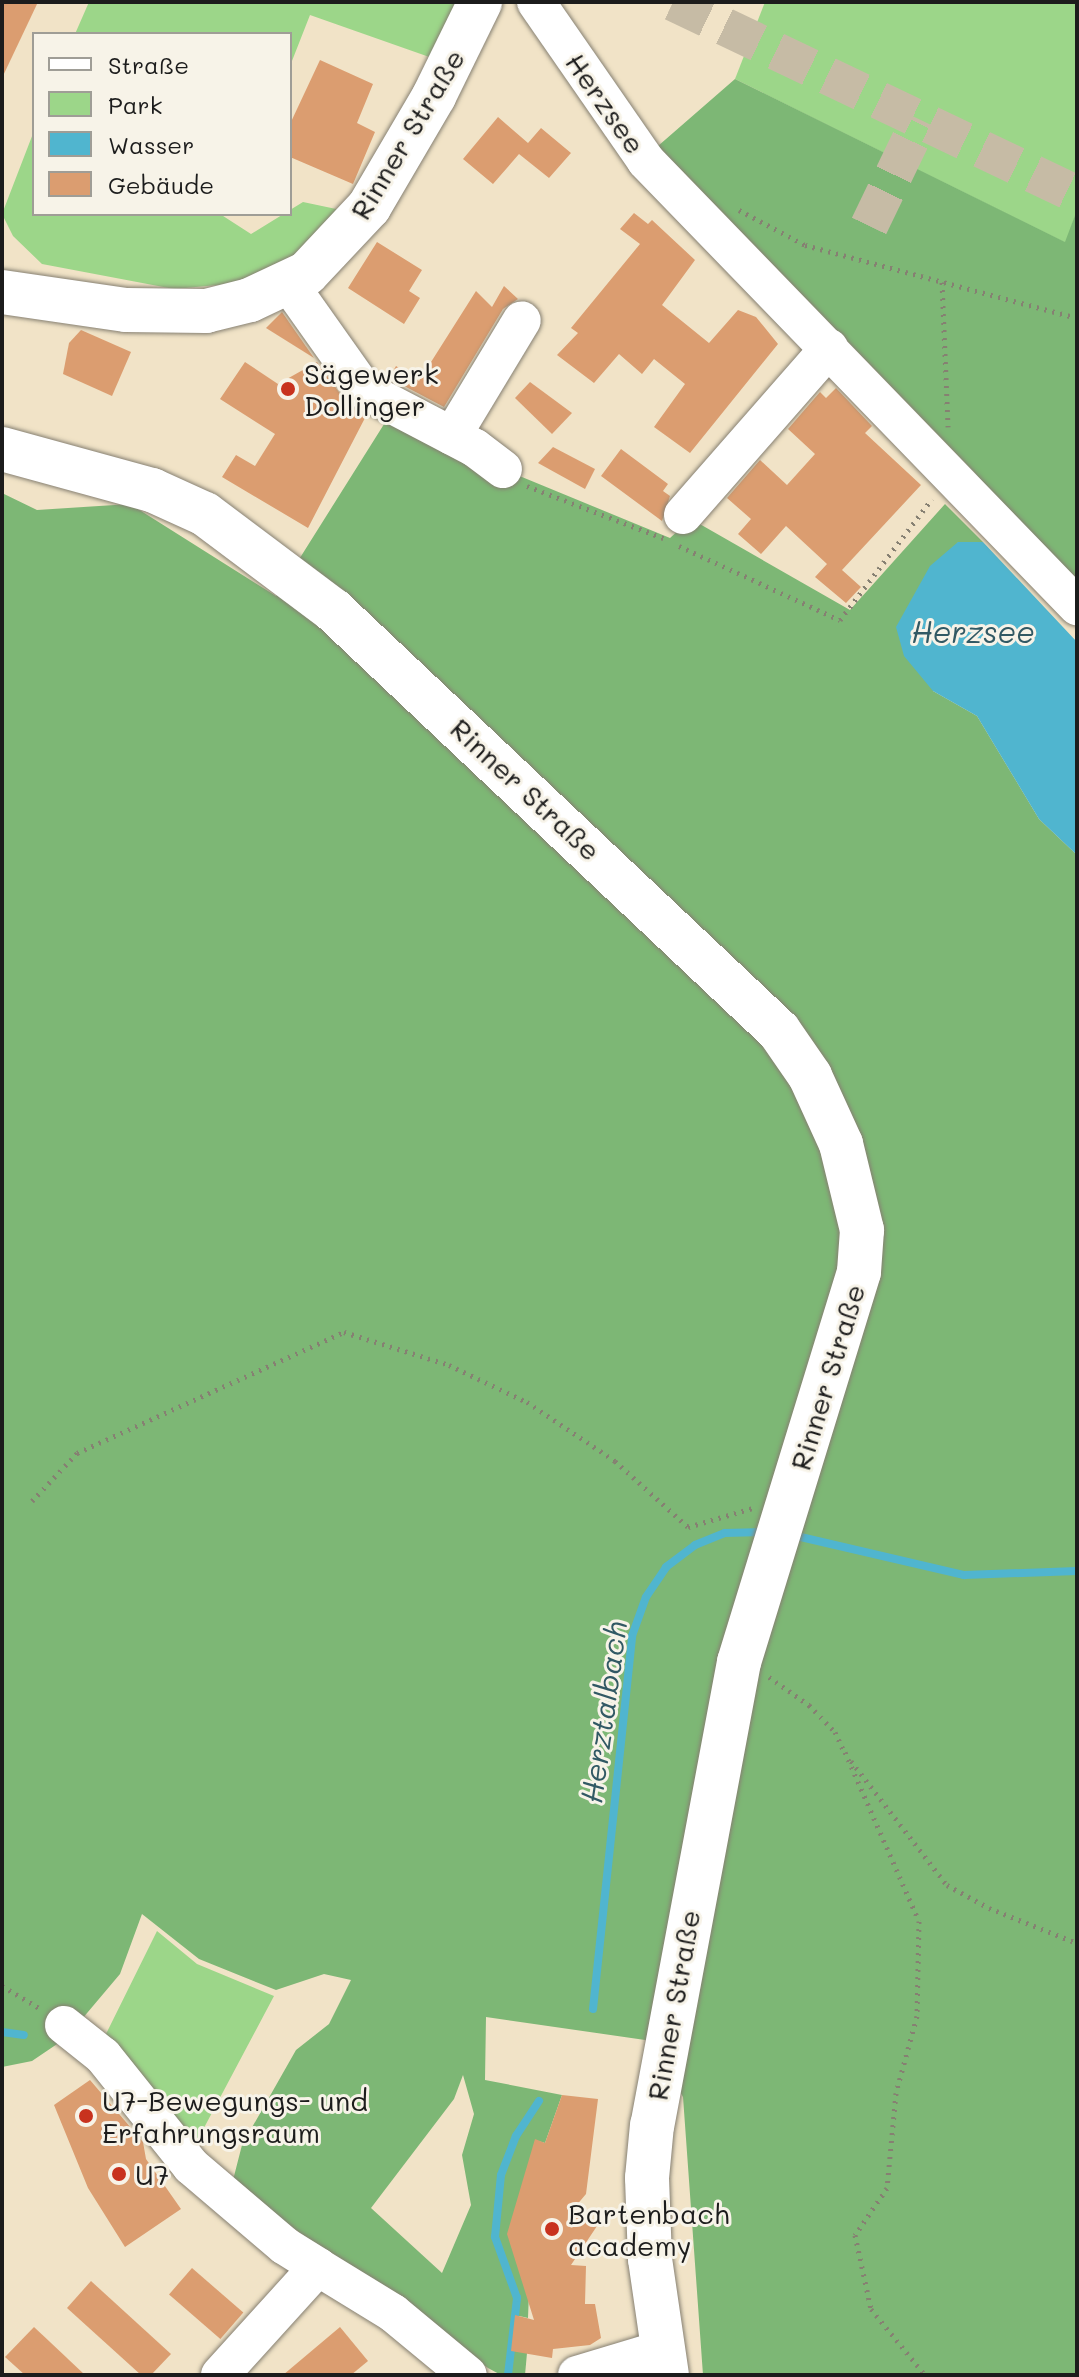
<!DOCTYPE html>
<meta charset="utf-8">
<style>
body{margin:0}
#map{position:relative;width:1079px;height:2377px;overflow:hidden;background:#f1e3c7;font-family:Mali,sans-serif}
div>[style]{position:absolute}
.green>*{inset:0;background:#9cd689}
.forest>*{inset:0;background:#7db775}
.water>*{inset:0;background:#50b5cf}
.stream>*{height:8px;margin:-4px;padding:0 4px;transform-origin:4px;border-radius:4px;background:#50b5cf}
.building>*{inset:0;background:#db9d70;transform-origin:0 0}
.minor-tunnel>*{height:38px;margin-top:-19px;transform-origin:0;background:repeating-linear-gradient(90deg,#c6bba5 0 38px,transparent 0 57px)}
.path>*{height:5px;margin-top:-2.5px;transform-origin:0;background:repeating-linear-gradient(90deg,#868072 0 2px,transparent 0 8px)}
.roads{filter:drop-shadow(0 0 2px #868072) drop-shadow(0 0 2px #868072)}
.minor>*{height:38px;margin:-19px;padding:0 19px;transform-origin:19px;border-radius:19px;background:#fff}
.major>*{height:44px;margin:-22px;padding:0 22px;transform-origin:22px;border-radius:22px;background:#fff}
.dots>*{width:22px;height:22px;translate:-50% -50%;box-sizing:border-box;border:4px solid #f7f3e8;border-radius:50%}
span{translate:-50% -50%;white-space:nowrap;text-align:center;line-height:1.15;-webkit-text-stroke:6px #f7f3e8;paint-order:stroke}
.street-label{font-size:28px;color:#1c1c1c}
.poi-label{font-size:28px;color:#1c1c1c}
.left{translate:0 -50%;text-align:left}
.water-label{font-size:30px;color:#315964;font-style:italic}
.frame{position:absolute;inset:0;border:4px solid #1c1c1c;pointer-events:none}
.legend{position:absolute;left:32px;top:32px;width:260px;height:184px;box-sizing:border-box;background:#f7f3e8;border:2px solid #9f9d96;margin:0;padding:10px 14px;list-style:none;font-size:24px;color:#1c1c1c}
.legend li{display:flex;align-items:center;gap:16px;height:40px}
.legend b{width:40px;border:2px solid #9f9d96}
</style>
<div id="map">
<div class="green">
<i style="clip-path:polygon(89px 2px,462px 2px,435px 59px,310px 15px,290px 66px,290px 34px,75px 34px)"></i>
<i style="clip-path:polygon(765px 2px,1077px 2px,1077px 210px,1066px 243px,735px 79px)"></i>
<i style="clip-path:polygon(34px 131px,34px 214px,220px 214px,251px 234px,303px 202px,374px 217px,272px 280px,174px 289px,42px 264px,13px 236px,2px 214px)"></i>
<i style="clip-path:polygon(157px 1931px,197px 1964px,274px 1996px,197px 2141px,105px 2036px)"></i>
</div>
<div class="forest">
<i style="clip-path:polygon(735px 79px,1065px 242px,1077px 210px,1077px 594px,974px 472px,658px 146px)"></i>
<i style="clip-path:polygon(evenodd,386px 421px,670px 538px,691px 519px,850px 610px,945px 504px,983px 542px,958px 542px,933px 691px,977px 716px,1039px 819px,1077px 855px,1077px 2375px,703px 2375px,683px 2097px,652px 2041px,486px 2017px,485px 2080px,562px 2095px,545px 2143px,535px 2140px,528px 2318px,515px 2315px,527px 2353px,525px 2375px,501px 2375px,488px 2368px,232px 2184px,242px 2145px,296px 2050px,329px 2024px,351px 1980px,324px 1974px,276px 1990px,199px 1959px,142px 1914px,120px 1974px,66px 2038px,32px 2061px,2px 2067px,2px 493px,37px 510px,130px 504px,276px 596px,386px 421px,463px 2075px,474px 2114px,462px 2155px,471px 2205px,442px 2273px,371px 2208px,454px 2099px,463px 2075px)"></i>
</div>
<div class="water">
<i style="clip-path:polygon(958px 542px,983px 542px,1077px 642px,1077px 855px,1039px 819px,977px 716px,933px 691px,904px 656px,896px 627px,930px 566px)"></i>
</div>
<div class="stream">
<i style="left:792px;top:1535px;width:177px;rotate:13.1deg"></i>
<i style="left:964px;top:1575px;width:113px;rotate:-2deg"></i>
<i style="left:593px;top:2009px;width:375px;rotate:-84deg"></i>
<i style="left:632px;top:1636px;width:41px;rotate:-70.3deg"></i>
<i style="left:646px;top:1597px;width:36px;rotate:-56deg"></i>
<i style="left:666px;top:1567px;width:36px;rotate:-37deg"></i>
<i style="left:695px;top:1545px;width:32px;rotate:-22deg"></i>
<i style="left:725px;top:1533px;width:41px;rotate:-1.4deg"></i>
<i style="left:2px;top:2032px;width:22px;rotate:8deg"></i>
<i style="left:508px;top:2375px;width:78px;rotate:-83.3deg"></i>
<i style="left:517px;top:2298px;width:65px;rotate:-109.8deg"></i>
<i style="left:495px;top:2237px;width:62px;rotate:-84.5deg"></i>
<i style="left:501px;top:2175px;width:42px;rotate:-69deg"></i>
<i style="left:516px;top:2136px;width:42px;rotate:-56.7deg"></i>
</div>
<div class="building">
<i style="clip-path:polygon(2px 2px,38px 2px,2px 78px)"></i>
<i style="clip-path:polygon(320px 60px,373px 84px,357px 123px,375px 132px,353px 184px,290px 157px,290px 124px)"></i>
<i style="clip-path:polygon(498px 117px,528px 143px,541px 128px,571px 153px,549px 178px,519px 154px,493px 184px,463px 159px)"></i>
<i style="clip-path:polygon(634px 213px,648px 224px,652px 220px,695px 260px,662px 305px,709px 343px,738px 310px,756px 317px,778px 344px,690px 453px,654px 427px,685px 384px,654px 359px,642px 374px,619px 354px,594px 383px,557px 355px,578px 333px,571px 328px,640px 244px,620px 229px)"></i>
<i style="clip-path:polygon(377px 242px,422px 270px,409px 291px,420px 298px,404px 324px,348px 288px)"></i>
<i style="clip-path:polygon(504px 286px,518px 299px,503px 309px,444px 407px,389px 378px,396px 366px,419px 381px,476px 291px,492px 307px)"></i>
<i style="clip-path:polygon(282px 312px,314px 358px,266px 328px)"></i>
<i style="clip-path:polygon(81px 330px,131px 352px,112px 396px,63px 374px,69px 343px)"></i>
<i style="clip-path:polygon(245px 362px,278px 384px,317px 362px,347px 403px,366px 416px,308px 528px,222px 477px,236px 455px,255px 466px,275px 434px,220px 399px)"></i>
<i style="clip-path:polygon(530px 382px,572px 413px,552px 434px,515px 398px)"></i>
<i style="clip-path:polygon(836px 388px,872px 426px,865px 433px,921px 485px,842px 570px,861px 587px,846px 603px,815px 577px,827px 564px,786px 526px,761px 554px,738px 534px,751px 519px,727px 498px,760px 460px,787px 485px,815px 454px,788px 429px,820px 392px,826px 398px)"></i>
<i style="clip-path:polygon(553px 447px,595px 469px,585px 489px,538px 463px)"></i>
<i style="clip-path:polygon(621px 449px,668px 484px,663px 491px,670px 496px,662px 521px,601px 476px)"></i>
<i style="clip-path:polygon(90px 2080px,143px 2142px,146px 2159px,181px 2209px,125px 2247px,88px 2188px,54px 2105px)"></i>
<i style="clip-path:polygon(562px 2095px,598px 2099px,586px 2194px,575px 2207px,599px 2223px,571px 2265px,586px 2266px,585px 2304px,595px 2304px,601px 2338px,590px 2345px,553px 2349px,552px 2358px,511px 2351px,515px 2315px,534px 2320px,507px 2234px,535px 2139px,545px 2143px)"></i>
<i style="left:192px;top:2268px;width:68px;height:35px;rotate:41deg"></i>
<i style="clip-path:polygon(91px 2281px,171px 2354px,151px 2375px,141px 2375px,67px 2308px)"></i>
<i style="clip-path:polygon(34px 2327px,50px 2342px,85px 2375px,25px 2375px,5px 2357px)"></i>
<i style="clip-path:polygon(340px 2327px,368px 2361px,351px 2375px,283px 2375px)"></i>
</div>
<div class="minor-tunnel">
<i style="left:673px;top:2px;width:448px;rotate:25.5deg"></i>
<i style="left:869px;top:226px;width:118px;rotate:-64.3deg"></i>
</div>
<div class="path">
<i style="left:739px;top:210px;width:75px;rotate:27.9deg"></i>
<i style="left:805px;top:245px;width:282px;rotate:15deg"></i>
<i style="left:942px;top:282px;width:145px;rotate:87.6deg"></i>
<i style="left:527px;top:486px;width:146px;rotate:20.9deg"></i>
<i style="left:679px;top:546px;width:177px;rotate:24.7deg"></i>
<i style="left:840px;top:620px;width:152px;rotate:-52.8deg"></i>
<i style="left:32px;top:1501px;width:66px;rotate:-46.8deg"></i>
<i style="left:77px;top:1453px;width:293px;rotate:-24.4deg"></i>
<i style="left:344px;top:1332px;width:110px;rotate:17.4deg"></i>
<i style="left:449px;top:1365px;width:86px;rotate:25.4deg"></i>
<i style="left:527px;top:1402px;width:106px;rotate:33.8deg"></i>
<i style="left:615px;top:1461px;width:98px;rotate:42.1deg"></i>
<i style="left:688px;top:1527px;width:68px;rotate:-16.3deg"></i>
<i style="left:769px;top:1677px;width:49px;rotate:35deg"></i>
<i style="left:809px;top:1705px;width:37px;rotate:46deg"></i>
<i style="left:835px;top:1732px;width:23px;rotate:65deg"></i>
<i style="left:845px;top:1752px;width:184px;rotate:66.4deg"></i>
<i style="left:919px;top:1921px;width:95px;rotate:91.2deg"></i>
<i style="left:917px;top:2016px;width:80px;rotate:105.3deg"></i>
<i style="left:896px;top:2093px;width:95px;rotate:95.4deg"></i>
<i style="left:887px;top:2188px;width:57px;rotate:124.2deg"></i>
<i style="left:855px;top:2235px;width:76px;rotate:77.8deg"></i>
<i style="left:871px;top:2309px;width:85px;rotate:50.7deg"></i>
<i style="left:851px;top:1761px;width:157px;rotate:52.3deg"></i>
<i style="left:947px;top:1885px;width:48px;rotate:28.7deg"></i>
<i style="left:989px;top:1908px;width:95px;rotate:21.7deg"></i>
<i style="left:2px;top:1986px;width:43px;rotate:30.7deg"></i>
</div>
<div class="roads">
<div class="minor">
<i style="left:536px;top:2px;width:193px;rotate:55.3deg"></i>
<i style="left:646px;top:161px;width:620px;rotate:45.92deg"></i>
<i style="left:289px;top:284px;width:130px;rotate:54.7deg"></i>
<i style="left:364px;top:390px;width:125px;rotate:27.6deg"></i>
<i style="left:475px;top:448px;width:35px;rotate:37deg"></i>
<i style="left:452px;top:436px;width:135px;rotate:-58.9deg"></i>
<i style="left:683px;top:515px;width:222px;rotate:-48.8deg"></i>
<i style="left:64px;top:2025px;width:50px;rotate:38.5deg"></i>
<i style="left:103px;top:2056px;width:141px;rotate:51.3deg"></i>
<i style="left:191px;top:2166px;width:123px;rotate:40.4deg"></i>
<i style="left:285px;top:2246px;width:39px;rotate:32deg"></i>
<i style="left:220px;top:2375px;width:146px;rotate:-47.8deg"></i>
<i style="left:318px;top:2267px;width:88px;rotate:31.5deg"></i>
<i style="left:393px;top:2313px;width:97px;rotate:39.6deg"></i>
<i style="left:577px;top:2375px;width:87px;rotate:-16.8deg"></i>
</div>
<div class="major">
<i style="left:2px;top:292px;width:125px;rotate:8.3deg"></i>
<i style="left:126px;top:310px;width:80px;rotate:0.7deg"></i>
<i style="left:206px;top:311px;width:45px;rotate:-14deg"></i>
<i style="left:250px;top:300px;width:63px;rotate:-25.3deg"></i>
<i style="left:307px;top:273px;width:91px;rotate:-46.8deg"></i>
<i style="left:369px;top:207px;width:129px;rotate:-59.6deg"></i>
<i style="left:434px;top:96px;width:105px;rotate:-63.9deg"></i>
<i style="left:2px;top:449px;width:156px;rotate:15.3deg"></i>
<i style="left:152px;top:490px;width:58px;rotate:24.4deg"></i>
<i style="left:205px;top:514px;width:160px;rotate:36.9deg"></i>
<i style="left:333px;top:610px;width:613px;rotate:43.35deg"></i>
<i style="left:779px;top:1031px;width:55px;rotate:55.4deg"></i>
<i style="left:810px;top:1076px;width:75px;rotate:65.5deg"></i>
<i style="left:841px;top:1144px;width:89px;rotate:76.3deg"></i>
<i style="left:862px;top:1230px;width:42px;rotate:94.1deg"></i>
<i style="left:859px;top:1272px;width:408px;rotate:107.1deg"></i>
<i style="left:739px;top:1662px;width:471px;rotate:100.6deg"></i>
<i style="left:652px;top:2125px;width:53px;rotate:95.4deg"></i>
<i style="left:647px;top:2178px;width:81px;rotate:87.9deg"></i>
<i style="left:650px;top:2259px;width:117px;rotate:81.7deg"></i>
</div>
</div>
<div class="dots">
<i style="left:288px;top:389px;background:#c8321e"></i>
<i style="left:86px;top:2116px;background:#c8321e"></i>
<i style="left:119px;top:2174px;background:#c8321e"></i>
<i style="left:552px;top:2229px;background:#c8321e"></i>
</div>
<div class="street-label">
<span style="left:606px;top:103px;rotate:55deg">Herzsee</span>
<span style="left:407px;top:134px;rotate:-59deg">Rinner Straße</span>
<span style="left:526px;top:789px;rotate:43deg">Rinner Straße</span>
<span style="left:827px;top:1377px;rotate:-73deg">Rinner Straße</span>
<span style="left:673px;top:2005px;rotate:-80deg">Rinner Straße</span>
</div>
<div class="poi-label">
<span class="left" style="left:304px;top:389px">Sägewerk<br>Dollinger</span>
<span class="left" style="left:102px;top:2116px">U7-Bewegungs- und<br>Erfahrungsraum</span>
<span class="left" style="left:135px;top:2174px">U7</span>
<span class="left" style="left:568px;top:2229px">Bartenbach<br>academy</span>
</div>
<div class="water-label">
<span style="left:973px;top:631px">Herzsee</span>
<span style="left:603px;top:1712px;rotate:-82deg">Herztalbach</span>
</div>
<div class="frame"></div>
<ul class="legend">
<li><b style="height:10px;background:#fff"></b>Straße</li>
<li><b style="height:22px;background:#9cd689"></b>Park</li>
<li><b style="height:22px;background:#50b5cf"></b>Wasser</li>
<li><b style="height:22px;background:#db9d70"></b>Gebäude</li>
</ul>
</div>
